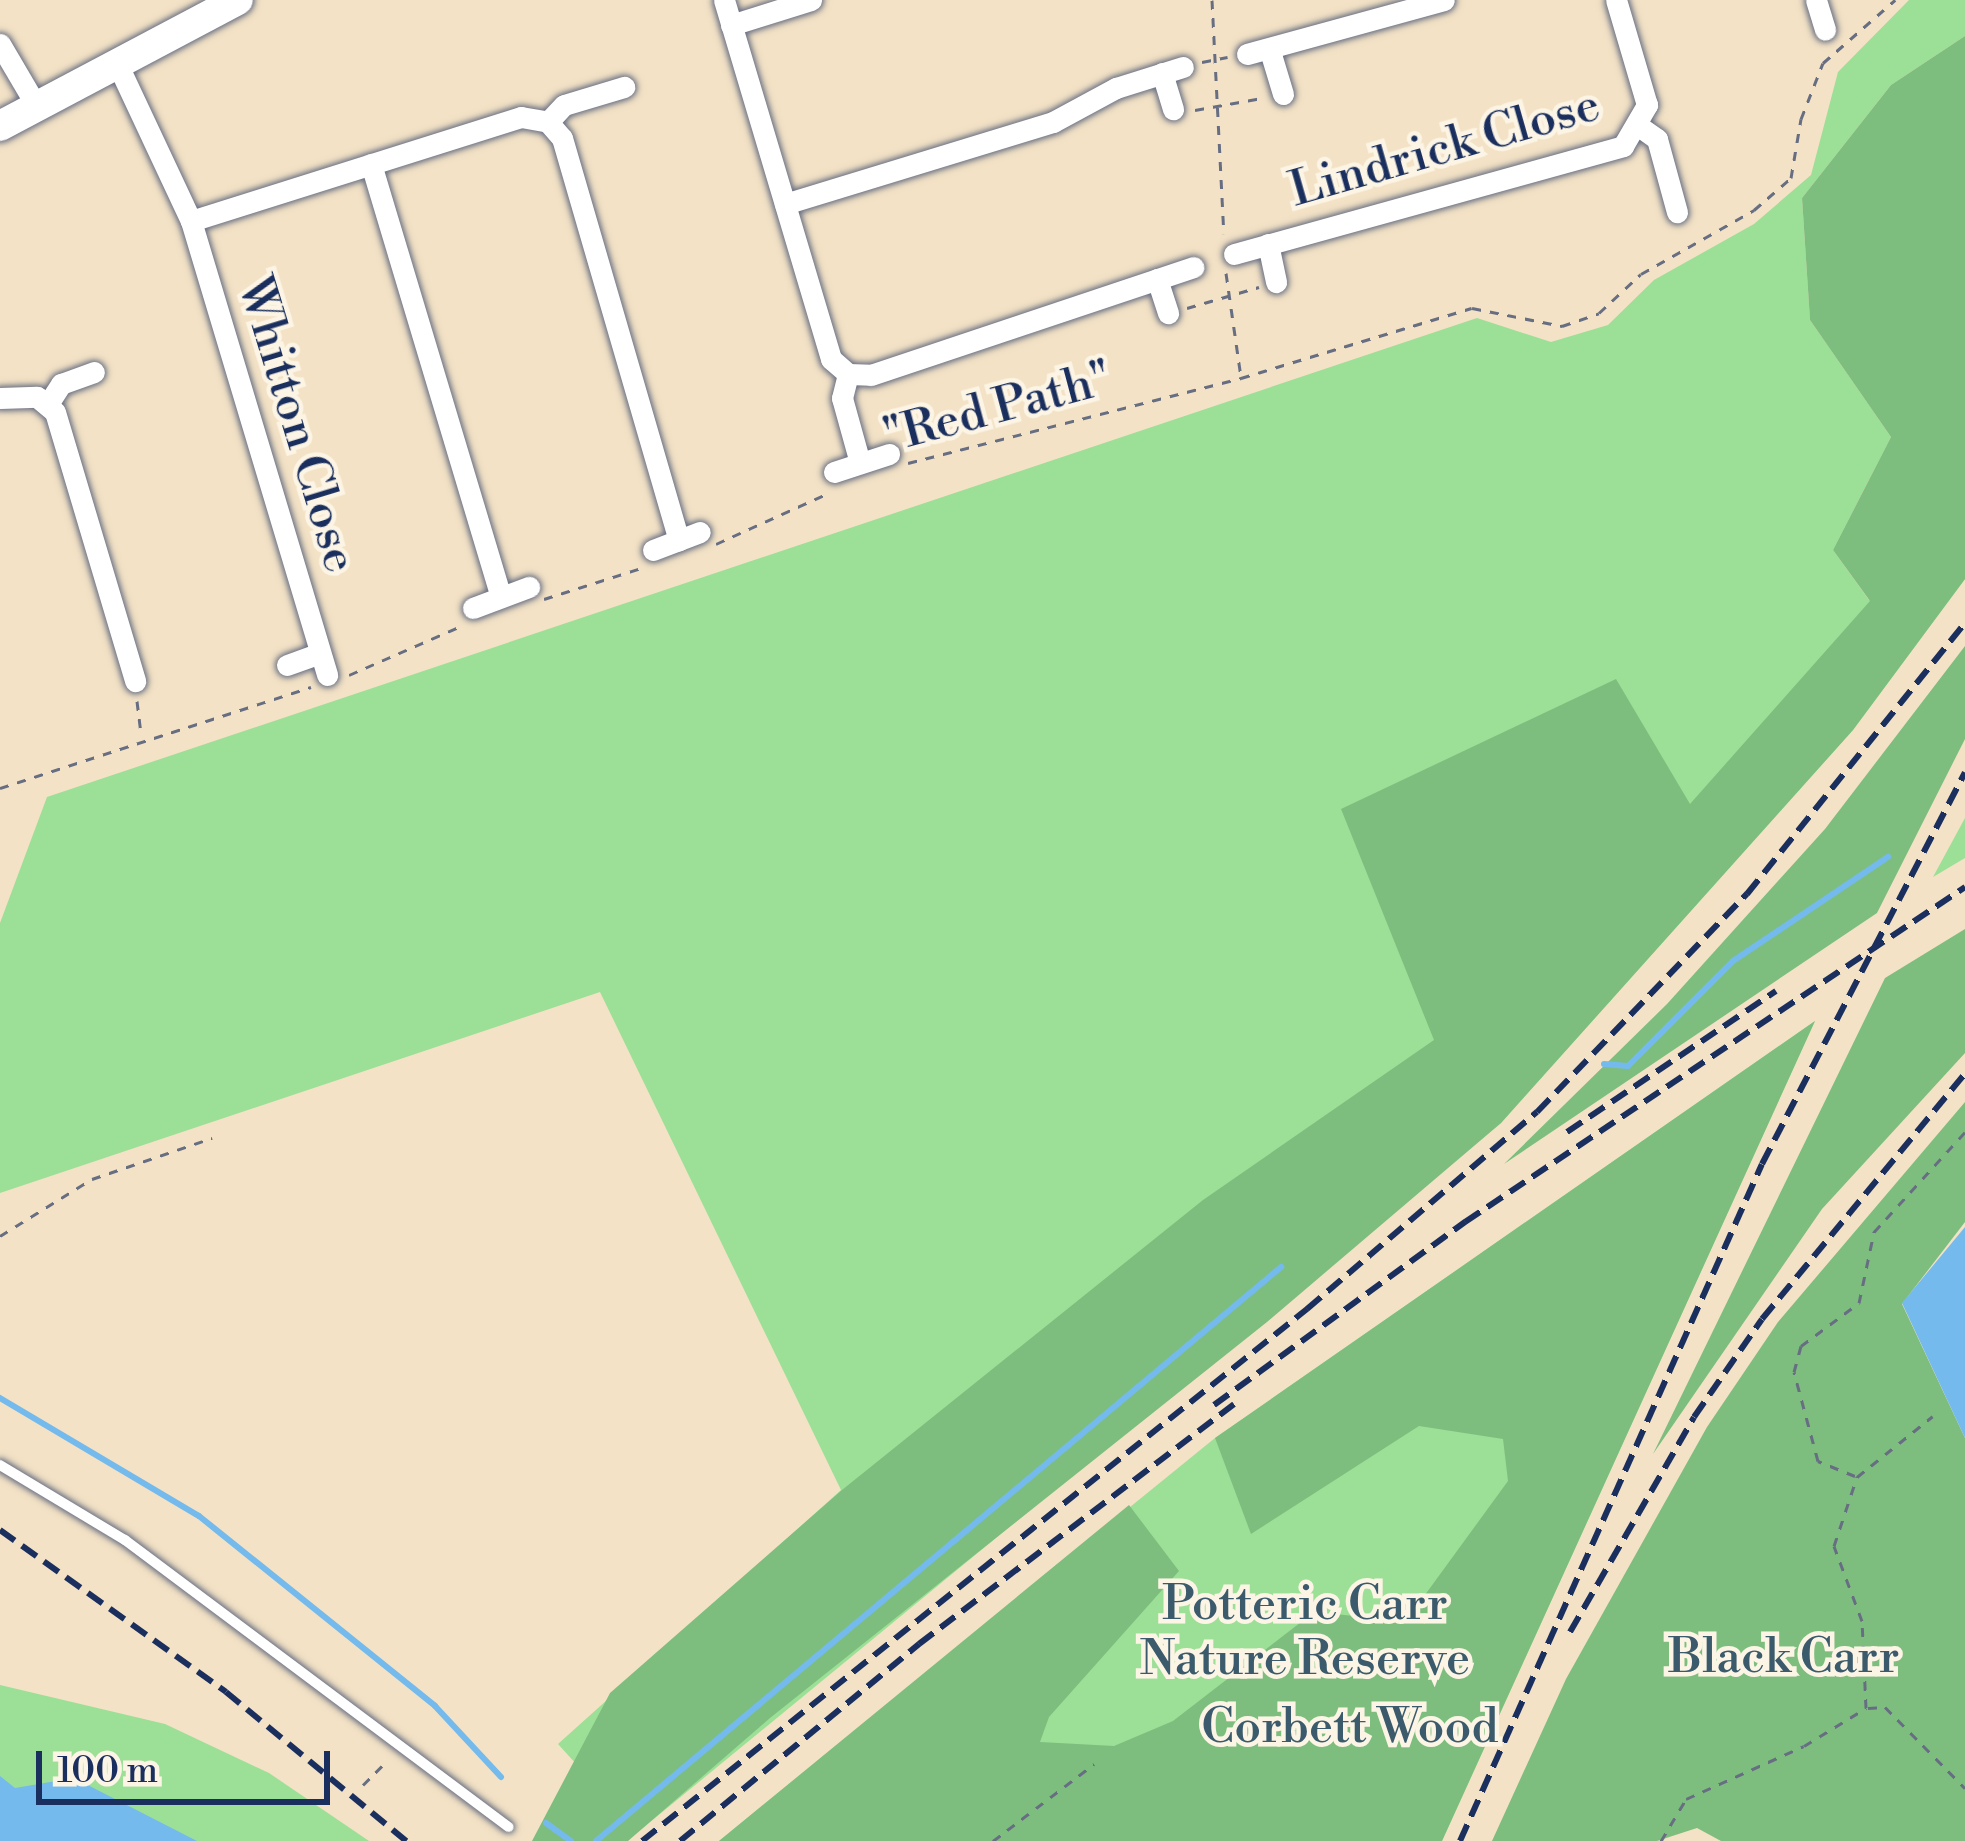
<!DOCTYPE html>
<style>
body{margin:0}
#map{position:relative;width:1965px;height:1841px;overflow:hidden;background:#f3e2c5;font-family:"Libre Bodoni",serif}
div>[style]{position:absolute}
.green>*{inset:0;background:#9cdf96}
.forest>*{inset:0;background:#7dbe7f}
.water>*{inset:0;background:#75baec}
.stream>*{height:6px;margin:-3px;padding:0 3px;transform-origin:3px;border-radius:3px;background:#75baec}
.path>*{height:3px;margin-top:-1.5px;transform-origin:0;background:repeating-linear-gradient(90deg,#676e82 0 9px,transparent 0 18px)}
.roads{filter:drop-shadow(0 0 3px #676e82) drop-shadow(0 0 3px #676e82)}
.lane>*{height:10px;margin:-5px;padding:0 5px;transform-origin:5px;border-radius:5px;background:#fff}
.street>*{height:21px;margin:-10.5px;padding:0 10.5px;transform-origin:10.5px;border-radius:10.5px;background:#fff}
.secondary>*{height:30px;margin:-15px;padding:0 15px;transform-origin:15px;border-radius:15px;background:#fff}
.rail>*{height:6px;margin-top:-3px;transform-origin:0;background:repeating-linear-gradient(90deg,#1b2f5e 0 18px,transparent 0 27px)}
span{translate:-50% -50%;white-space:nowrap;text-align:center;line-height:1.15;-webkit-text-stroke:9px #fcf5e5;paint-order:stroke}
.street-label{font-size:48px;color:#1b2f5e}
.park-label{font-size:48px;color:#3b5b6c}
.scale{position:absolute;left:36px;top:1751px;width:294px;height:54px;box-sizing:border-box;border:6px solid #1b2f5e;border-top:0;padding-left:15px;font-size:36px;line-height:42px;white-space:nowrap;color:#1b2f5e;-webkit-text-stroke:9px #fcf5e5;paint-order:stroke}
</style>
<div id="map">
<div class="green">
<i style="clip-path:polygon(1909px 0,1965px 0,1965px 36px,1891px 85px,1802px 198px,1810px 320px,1891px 437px,1833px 550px,1869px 600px,1965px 579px,1853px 730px,1501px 1123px,638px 1832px,558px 1744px,841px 1490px,600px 992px,0 1193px,0 923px,47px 797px,1477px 318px,1551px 342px,1608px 325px,1654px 280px,1754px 224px,1811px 175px,1838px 72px)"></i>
<i style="clip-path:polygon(1965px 818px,1965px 858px,1933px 877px)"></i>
<i style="clip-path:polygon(1815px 1021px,1442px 1841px,719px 1841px,1215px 1438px)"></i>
<i style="clip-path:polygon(0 1685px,165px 1724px,269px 1773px,369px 1841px,0 1841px)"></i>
</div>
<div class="forest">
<i style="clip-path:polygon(1965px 36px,1965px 579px,1853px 730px,1501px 1123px,1267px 1322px,770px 1718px,628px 1841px,532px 1841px,610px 1693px,842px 1490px,1203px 1200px,1434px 1040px,1341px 809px,1616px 679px,1690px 804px,1870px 601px,1833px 550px,1891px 437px,1810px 320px,1802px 198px,1891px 85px)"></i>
<i style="clip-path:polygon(1965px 646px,1965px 739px,1877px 913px,1504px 1164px,1667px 1004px,1825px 829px)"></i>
<i style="clip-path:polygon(1965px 929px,1965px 1053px,1822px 1209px,1653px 1454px,1885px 978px)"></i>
<i style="clip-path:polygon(1815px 1021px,1442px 1841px,719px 1841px,1129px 1505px,1179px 1571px,1049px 1717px,1040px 1742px,1114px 1746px,1173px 1721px,1314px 1612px,1375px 1618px,1414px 1610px,1508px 1481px,1503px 1439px,1419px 1426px,1251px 1534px,1215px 1438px)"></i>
<i style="clip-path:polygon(1965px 1102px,1965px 1222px,1902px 1304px,1965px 1438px,1965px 1841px,1721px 1841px,1697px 1828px,1657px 1841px,1492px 1841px,1566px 1679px,1707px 1427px,1778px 1322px)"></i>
</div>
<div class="water">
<i style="clip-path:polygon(1965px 1227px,1965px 1438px,1902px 1303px)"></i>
<i style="clip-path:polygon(0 1776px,15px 1788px,74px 1778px,197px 1841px,0 1841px)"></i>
</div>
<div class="stream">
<i style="left:1604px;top:1064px;width:24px;rotate:5deg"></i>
<i style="left:1628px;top:1066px;width:148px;rotate:-45deg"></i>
<i style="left:1733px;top:961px;width:187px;rotate:-33.9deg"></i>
<i style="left:0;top:1398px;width:231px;rotate:30.7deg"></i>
<i style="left:199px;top:1516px;width:303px;rotate:38.8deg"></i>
<i style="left:435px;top:1706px;width:97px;rotate:47.1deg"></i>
<i style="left:546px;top:1823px;width:31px;rotate:36deg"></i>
<i style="left:596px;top:1841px;width:894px;rotate:-39.96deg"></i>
</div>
<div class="path">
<i style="left:1212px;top:0;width:234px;rotate:87.1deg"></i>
<i style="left:1202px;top:62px;width:26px;rotate:-11deg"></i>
<i style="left:1195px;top:110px;width:68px;rotate:-10.2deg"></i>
<i style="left:1226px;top:273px;width:105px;rotate:81.8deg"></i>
<i style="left:1187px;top:308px;width:75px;rotate:-16.3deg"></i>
<i style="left:908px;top:463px;width:344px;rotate:-14.3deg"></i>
<i style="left:1241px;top:378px;width:241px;rotate:-16.9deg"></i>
<i style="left:1472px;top:308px;width:92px;rotate:11.3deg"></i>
<i style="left:1562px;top:326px;width:39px;rotate:-19deg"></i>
<i style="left:1599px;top:313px;width:57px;rotate:-42.9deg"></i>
<i style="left:1641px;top:274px;width:130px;rotate:-29.5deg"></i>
<i style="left:1754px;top:210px;width:49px;rotate:-40.9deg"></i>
<i style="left:1791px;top:178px;width:60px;rotate:-80.4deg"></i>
<i style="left:1801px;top:119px;width:60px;rotate:-68.6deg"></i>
<i style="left:1823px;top:63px;width:96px;rotate:-41.2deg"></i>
<i style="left:716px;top:544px;width:121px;rotate:-24.4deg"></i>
<i style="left:544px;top:599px;width:105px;rotate:-17.7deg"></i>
<i style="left:349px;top:675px;width:122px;rotate:-23.6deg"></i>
<i style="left:137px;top:701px;width:32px;rotate:83deg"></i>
<i style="left:0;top:788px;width:327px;rotate:-18deg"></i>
<i style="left:0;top:1236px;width:108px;rotate:-31.8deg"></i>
<i style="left:92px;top:1179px;width:127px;rotate:-18.9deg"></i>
<i style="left:1855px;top:1476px;width:40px;rotate:-158deg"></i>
<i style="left:1818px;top:1461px;width:92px;rotate:-105.1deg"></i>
<i style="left:1794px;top:1372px;width:27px;rotate:-75deg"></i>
<i style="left:1801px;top:1346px;width:72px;rotate:-36.6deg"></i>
<i style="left:1859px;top:1303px;width:73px;rotate:-78.1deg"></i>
<i style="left:1874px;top:1232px;width:135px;rotate:-47.7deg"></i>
<i style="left:1868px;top:1708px;width:17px;rotate:-3deg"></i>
<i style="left:1885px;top:1707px;width:114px;rotate:45.4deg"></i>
<i style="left:363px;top:1785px;width:27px;rotate:-45deg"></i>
<i style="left:993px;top:1841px;width:127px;rotate:-37.3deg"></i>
<i style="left:1661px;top:1841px;width:49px;rotate:-59.2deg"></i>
<i style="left:1686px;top:1799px;width:129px;rotate:-24.2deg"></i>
<i style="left:1804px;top:1746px;width:73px;rotate:-31.5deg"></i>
<i style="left:1866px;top:1708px;width:87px;rotate:-92.6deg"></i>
<i style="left:1862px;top:1621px;width:80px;rotate:-110.5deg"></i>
<i style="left:1834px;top:1546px;width:73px;rotate:-71.6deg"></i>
<i style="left:1857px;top:1477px;width:97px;rotate:-38.8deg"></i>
</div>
<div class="roads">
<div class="lane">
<i style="left:0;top:1465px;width:146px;rotate:31deg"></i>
<i style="left:125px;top:1540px;width:479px;rotate:36.8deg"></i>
</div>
<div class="street">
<i style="left:724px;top:0;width:375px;rotate:73.4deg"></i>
<i style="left:831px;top:359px;width:23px;rotate:41deg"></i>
<i style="left:848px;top:374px;width:23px;rotate:2deg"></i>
<i style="left:871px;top:375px;width:340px;rotate:-18.5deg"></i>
<i style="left:1816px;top:0;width:31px;rotate:73deg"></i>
<i style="left:731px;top:25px;width:84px;rotate:-17.4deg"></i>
<i style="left:0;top:44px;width:71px;rotate:59.5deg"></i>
<i style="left:1270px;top:51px;width:45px;rotate:73.2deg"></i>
<i style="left:1247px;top:54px;width:204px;rotate:-15.3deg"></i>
<i style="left:116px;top:61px;width:177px;rotate:64.9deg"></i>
<i style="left:191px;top:221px;width:474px;rotate:73.3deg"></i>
<i style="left:1162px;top:73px;width:38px;rotate:73deg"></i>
<i style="left:548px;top:122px;width:23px;rotate:-47deg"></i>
<i style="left:564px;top:105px;width:63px;rotate:-16.7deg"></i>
<i style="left:1640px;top:127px;width:21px;rotate:35deg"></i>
<i style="left:1657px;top:139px;width:76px;rotate:74.7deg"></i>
<i style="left:371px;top:164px;width:451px;rotate:73.3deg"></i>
<i style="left:785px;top:204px;width:280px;rotate:-17deg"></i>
<i style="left:1053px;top:122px;width:72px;rotate:-28.4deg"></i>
<i style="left:1116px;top:88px;width:70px;rotate:-17.4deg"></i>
<i style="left:191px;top:221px;width:346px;rotate:-17.5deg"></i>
<i style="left:521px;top:117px;width:27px;rotate:10deg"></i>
<i style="left:548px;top:122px;width:21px;rotate:49deg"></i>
<i style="left:562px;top:138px;width:419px;rotate:73.8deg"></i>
<i style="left:1268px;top:244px;width:39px;rotate:78deg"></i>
<i style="left:1234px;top:254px;width:404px;rotate:-15.5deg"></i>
<i style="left:1623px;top:146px;width:48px;rotate:-59.7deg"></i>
<i style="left:1647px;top:105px;width:109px;rotate:-106.4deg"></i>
<i style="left:1157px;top:279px;width:36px;rotate:72deg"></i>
<i style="left:848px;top:374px;width:25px;rotate:104deg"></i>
<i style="left:842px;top:398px;width:67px;rotate:74.5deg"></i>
<i style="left:0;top:398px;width:37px;rotate:-2deg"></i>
<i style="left:37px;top:397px;width:23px;rotate:40deg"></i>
<i style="left:55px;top:412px;width:281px;rotate:73.4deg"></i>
<i style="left:48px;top:404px;width:24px;rotate:-57deg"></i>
<i style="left:61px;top:384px;width:35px;rotate:-20deg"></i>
<i style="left:834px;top:472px;width:58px;rotate:-18.1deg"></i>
<i style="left:653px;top:550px;width:50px;rotate:-21deg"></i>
<i style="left:473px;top:608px;width:60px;rotate:-20.6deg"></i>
<i style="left:287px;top:665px;width:35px;rotate:-20deg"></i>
</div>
<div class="secondary">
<i style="left:0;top:126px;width:269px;rotate:-27.9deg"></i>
</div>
</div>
<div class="rail">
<i style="left:1567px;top:1132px;width:252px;rotate:-34deg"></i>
<i style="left:1214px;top:1405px;width:311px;rotate:-36.1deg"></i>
<i style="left:1465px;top:1222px;width:602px;rotate:-33.82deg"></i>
<i style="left:0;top:1530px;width:278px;rotate:35.6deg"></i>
<i style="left:226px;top:1692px;width:234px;rotate:39.6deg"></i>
<i style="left:1570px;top:1632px;width:248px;rotate:-60deg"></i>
<i style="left:1694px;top:1417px;width:119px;rotate:-55.2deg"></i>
<i style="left:1762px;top:1319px;width:318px;rotate:-50.4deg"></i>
<i style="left:642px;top:1841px;width:852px;rotate:-38.66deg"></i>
<i style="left:1307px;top:1309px;width:303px;rotate:-40.6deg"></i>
<i style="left:1537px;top:1112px;width:303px;rotate:-46.1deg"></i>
<i style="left:1747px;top:894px;width:348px;rotate:-51.2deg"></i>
<i style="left:680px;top:1841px;width:310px;rotate:-39.5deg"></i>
<i style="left:919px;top:1644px;width:396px;rotate:-37.3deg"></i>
<i style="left:1460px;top:1841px;width:741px;rotate:-65.96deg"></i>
<i style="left:1762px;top:1164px;width:441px;rotate:-62.6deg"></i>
</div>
<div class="street-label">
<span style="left:1445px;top:149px;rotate:-16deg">Lindrick Close</span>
<span style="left:998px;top:409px;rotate:-15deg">"Red Path"</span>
<span style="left:296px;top:425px;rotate:73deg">Whitton Close</span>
</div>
<div class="park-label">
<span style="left:1305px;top:1633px">Potteric Carr<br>Nature Reserve</span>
<span style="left:1784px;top:1659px">Black Carr</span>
<span style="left:1350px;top:1729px">Corbett Wood</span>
</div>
<div class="scale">100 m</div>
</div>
